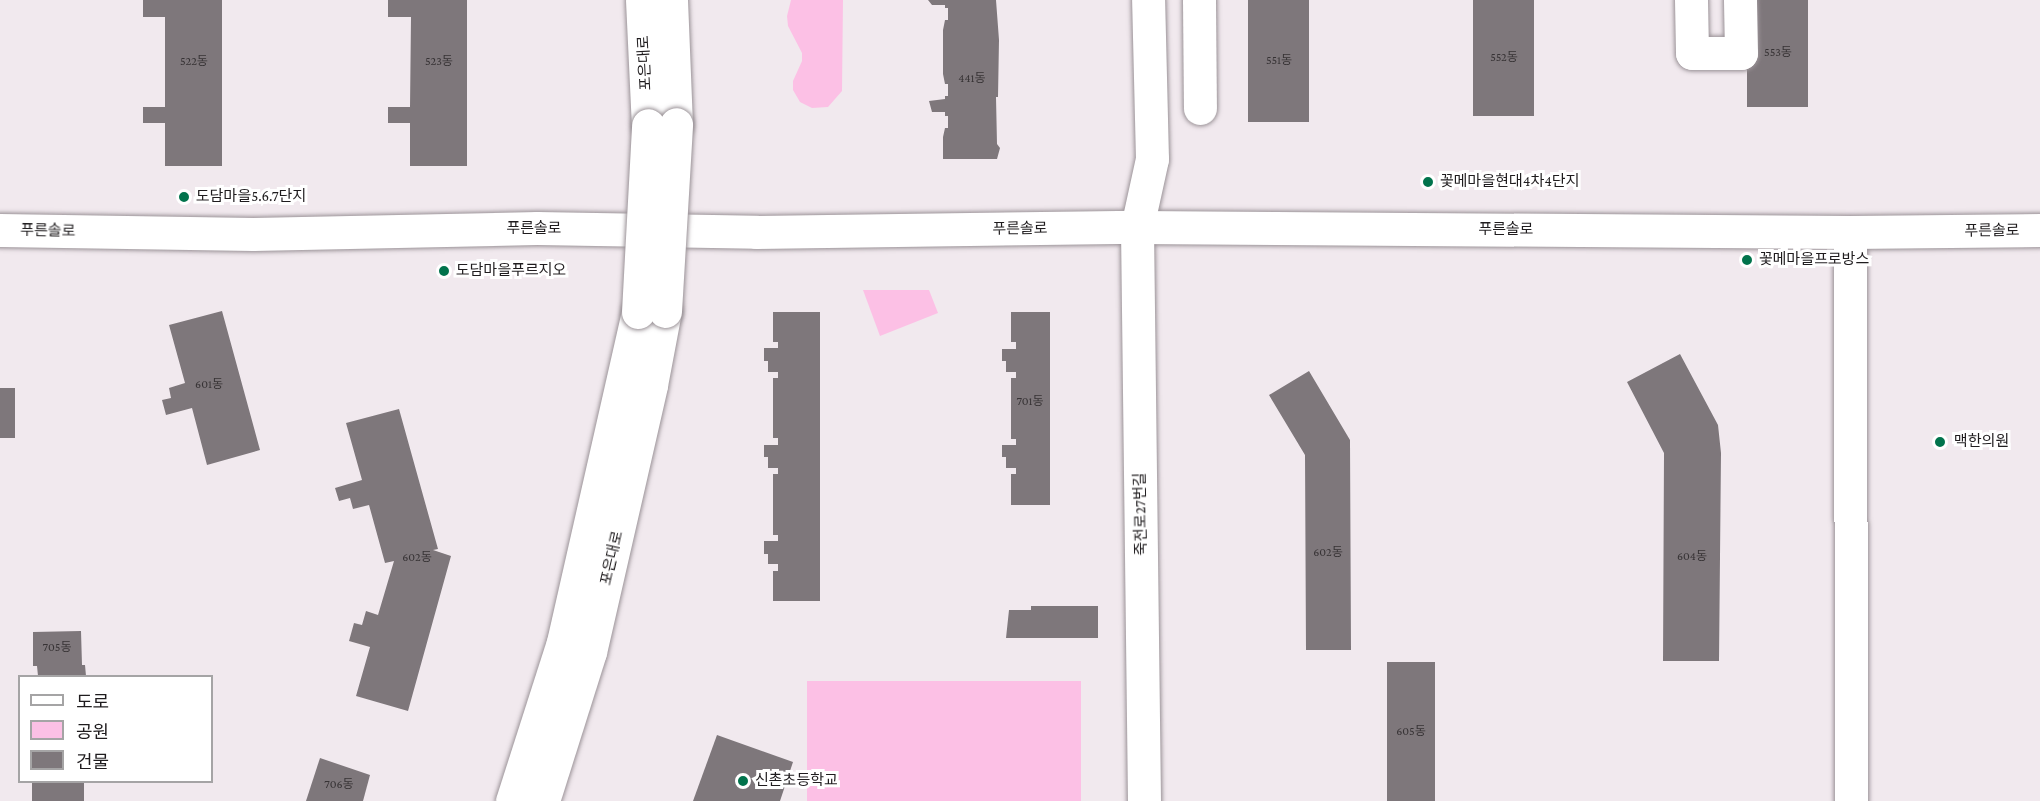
<!DOCTYPE html>
<meta charset="utf-8">
<style>
body{margin:0}
#map{position:relative;width:2040px;height:801px;overflow:hidden;background:#f1e9ee;font-family:"Crimson Pro","Noto Sans KR",serif}
div>[style]{position:absolute}
.green>*{inset:0;background:#fcc0e5;transform-origin:0 0}
.building>*{inset:0;background:#7e777b;transform-origin:0 0}
.roads{filter:drop-shadow(0 0 2px #9b9398) drop-shadow(0 0 2px #9b9398)}
.minor>*{height:33px;margin:-16.5px;padding:0 16.5px;transform-origin:16.5px;border-radius:16.5px;background:#fff}
.highway>*{height:33px;margin:-16.5px;padding:0 16.5px;transform-origin:16.5px;border-radius:16.5px;background:#fff}
.bridges{filter:drop-shadow(0 0 2px #9b9398) drop-shadow(0 0 2px #9b9398)}
.highway-bridge>*{height:33px;margin:-16.5px;padding:0 16.5px;transform-origin:16.5px;border-radius:16.5px;background:#fff}
.dots>*{width:16px;height:16px;translate:-50% -50%;box-sizing:border-box;border:3px solid #fff;border-radius:50%}
span{translate:-50% -50%;white-space:nowrap;text-align:center;line-height:1.15;-webkit-text-stroke:6px #fff;paint-order:stroke}
.number-label{font-size:12px;color:#373335}
.number-label span{-webkit-text-stroke-width:0}
.street-label{font-size:15px;color:#1f1c1e}
.poi-label{font-size:15px;color:#1f1c1e}
.left{translate:0 -50%;text-align:left}
.legend{position:absolute;left:18px;top:675px;width:195px;height:108px;box-sizing:border-box;background:#fff;border:2px solid #a5a4a5;margin:0;padding:8px 10px;list-style:none;font-size:18px;color:#1f1c1e}
.legend li{display:flex;align-items:center;gap:12px;height:30px}
.legend b{width:30px;border:2px solid #a5a4a5}
</style>
<div id="map">
<div class="green">
<i style="clip-path:polygon(791px 0,843px 0,842px 91px,828px 107px,812px 108px,800px 102px,793px 90px,793px 81px,802px 61px,802px 53px,788px 26px,787px 16px)"></i>
<i style="clip-path:polygon(863px 290px,929px 290px,938px 313px,880px 336px)"></i>
<i style="left:807px;top:681px;width:274px;height:120px"></i>
</div>
<div class="building">
<i style="clip-path:polygon(143px 0,222px 0,222px 166px,165px 166px,165px 123px,143px 123px,143px 107px,165px 107px,165px 17px,143px 17px)"></i>
<i style="clip-path:polygon(388px 0,467px 0,467px 166px,410px 166px,410px 123px,388px 123px,388px 107px,410px 107px,411px 17px,388px 17px)"></i>
<i style="clip-path:polygon(928px 0,996px 0,999px 40px,998px 97px,996px 97px,997px 144px,1000px 148px,997px 159px,943px 159px,943px 137px,945px 128px,948px 128px,948px 116px,945px 116px,945px 112px,932px 112px,929px 101px,945px 99px,945px 96px,948px 96px,948px 84px,945px 84px,943px 74px,943px 30px,945px 20px,948px 20px,948px 8px,945px 8px,945px 5px,932px 5px)"></i>
<i style="left:1248px;top:0;width:61px;height:122px"></i>
<i style="left:1473px;top:0;width:61px;height:116px"></i>
<i style="left:1747px;top:0;width:61px;height:107px"></i>
<i style="clip-path:polygon(222px 311px,260px 450px,207px 465px,192px 408px,166px 415px,162px 400px,171px 398px,169px 388px,185px 383px,169px 325px)"></i>
<i style="clip-path:polygon(773px 312px,820px 312px,820px 601px,773px 601px,773px 571px,778px 571px,778px 564px,768px 564px,768px 554px,764px 554px,764px 541px,778px 541px,778px 535px,773px 535px,773px 474px,778px 474px,778px 468px,768px 468px,768px 457px,764px 457px,764px 445px,778px 445px,778px 438px,773px 438px,773px 378px,778px 378px,778px 372px,768px 372px,768px 361px,764px 361px,764px 348px,778px 348px,778px 342px,773px 342px)"></i>
<i style="clip-path:polygon(1011px 312px,1050px 312px,1050px 505px,1011px 505px,1011px 474px,1016px 474px,1016px 468px,1006px 468px,1006px 457px,1002px 457px,1002px 445px,1016px 445px,1016px 439px,1011px 439px,1011px 378px,1016px 378px,1016px 372px,1006px 372px,1006px 361px,1002px 361px,1002px 349px,1016px 349px,1016px 342px,1011px 342px)"></i>
<i style="clip-path:polygon(1680px 354px,1718px 425px,1721px 453px,1719px 661px,1663px 661px,1664px 453px,1627px 382px)"></i>
<i style="clip-path:polygon(1309px 371px,1350px 440px,1351px 650px,1306px 650px,1305px 455px,1269px 395px)"></i>
<i style="left:0;top:388px;width:15px;height:50px"></i>
<i style="clip-path:polygon(399px 409px,438px 549px,433px 550px,451px 556px,408px 711px,356px 696px,370px 647px,349px 641px,354px 623px,362px 625px,366px 611px,378px 615px,394px 561px,385px 563px,369px 505px,353px 509px,350px 498px,339px 501px,335px 488px,362px 480px,346px 423px)"></i>
<i style="clip-path:polygon(1031px 606px,1098px 606px,1098px 638px,1006px 638px,1009px 610px,1031px 610px)"></i>
<i style="clip-path:polygon(81px 631px,82px 665px,85px 665px,86px 676px,38px 676px,37px 666px,33px 666px,33px 632px)"></i>
<i style="left:1435px;top:662px;width:139px;height:48px;rotate:90deg"></i>
<i style="clip-path:polygon(717px 735px,793px 762px,780px 801px,693px 801px)"></i>
<i style="clip-path:polygon(320px 758px,370px 775px,363px 801px,306px 801px)"></i>
<i style="left:32px;top:782px;width:52px;height:19px"></i>
</div>
<div class="roads">
<div class="minor">
<i style="left:1199px;top:0;width:108px;rotate:89.5deg"></i>
<i style="left:1691px;top:0;width:53px;rotate:88.9deg"></i>
<i style="left:1692px;top:53px;width:49px"></i>
<i style="left:1741px;top:53px;width:53px;rotate:-91.1deg"></i>
<i style="left:0;top:230px;width:253px;rotate:0.9deg"></i>
<i style="left:253px;top:234px;width:284px;rotate:-1.2deg"></i>
<i style="left:537px;top:228px;width:219px;rotate:1deg"></i>
<i style="left:756px;top:232px;width:381px;rotate:-0.8deg"></i>
<i style="left:1137px;top:227px;width:713px;rotate:0.4deg"></i>
<i style="left:1850px;top:232px;width:190px;rotate:-0.6deg"></i>
<i style="left:1850px;top:232px;width:569px;rotate:89.9deg"></i>
<i style="left:1144px;top:801px;width:574px;rotate:-90.7deg"></i>
<i style="left:1137px;top:227px;width:70px;rotate:-77.6deg"></i>
<i style="left:1152px;top:159px;width:159px;rotate:-91.4deg"></i>
</div>
<div class="highway">
<i style="left:642px;top:0;width:125px;rotate:87.3deg"></i>
<i style="left:671px;top:0;width:124px;rotate:87.7deg"></i>
<i style="left:512px;top:801px;width:167px;rotate:-72.2deg"></i>
<i style="left:563px;top:642px;width:338px;rotate:-77.2deg"></i>
<i style="left:543px;top:801px;width:156px;rotate:-72.5deg"></i>
<i style="left:590px;top:652px;width:274px;rotate:-77.1deg"></i>
<i style="left:651px;top:385px;width:75px;rotate:-79.3deg"></i>
</div>
</div>
<div class="bridges">
<div class="highway-bridge">
<i style="left:665px;top:311px;width:187px;rotate:-86.6deg"></i>
<i style="left:638px;top:312px;width:187px;rotate:-86.9deg"></i>
</div>
</div>
<div class="dots">
<i style="left:1428px;top:182px;background:#01734c"></i>
<i style="left:184px;top:197px;background:#01734c"></i>
<i style="left:1747px;top:260px;background:#01734c"></i>
<i style="left:444px;top:271px;background:#01734c"></i>
<i style="left:1940px;top:442px;background:#01734c"></i>
<i style="left:743px;top:781px;background:#01734c"></i>
</div>
<div class="number-label">
<span style="left:1778px;top:53px">553동</span>
<span style="left:1504px;top:58px">552동</span>
<span style="left:1279px;top:61px">551동</span>
<span style="left:194px;top:62px">522동</span>
<span style="left:439px;top:62px">523동</span>
<span style="left:972px;top:79px">441동</span>
<span style="left:209px;top:385px">601동</span>
<span style="left:1030px;top:402px">701동</span>
<span style="left:1328px;top:553px">602동</span>
<span style="left:1692px;top:557px">604동</span>
<span style="left:417px;top:558px">602동</span>
<span style="left:57px;top:648px">705동</span>
<span style="left:1411px;top:732px">605동</span>
<span style="left:339px;top:785px">706동</span>
</div>
<div class="street-label">
<span style="left:645px;top:63px;rotate:-93deg">포은대로</span>
<span style="left:534px;top:229px">푸른솔로</span>
<span style="left:1020px;top:229px;rotate:-1deg">푸른솔로</span>
<span style="left:1506px;top:230px">푸른솔로</span>
<span style="left:48px;top:231px;rotate:1deg">푸른솔로</span>
<span style="left:1992px;top:231px;rotate:-1deg">푸른솔로</span>
<span style="left:1141px;top:514px;rotate:-91deg">죽전로27번길</span>
<span style="left:612px;top:558px;rotate:-77deg">포은대로</span>
</div>
<div class="poi-label">
<span class="left" style="left:1440px;top:182px">꽃메마을현대4차4단지</span>
<span class="left" style="left:196px;top:197px">도담마을5.6.7단지</span>
<span class="left" style="left:1759px;top:260px">꽃메마을프로방스</span>
<span class="left" style="left:456px;top:271px">도담마을푸르지오</span>
<span class="left" style="left:1954px;top:442px">맥한의원</span>
<span class="left" style="left:755px;top:781px">신촌초등학교</span>
</div>
<ul class="legend">
<li><b style="height:8px;background:#fff"></b>도로</li>
<li><b style="height:16px;background:#fcc0e5"></b>공원</li>
<li><b style="height:16px;background:#7e777b"></b>건물</li>
</ul>
</div>
